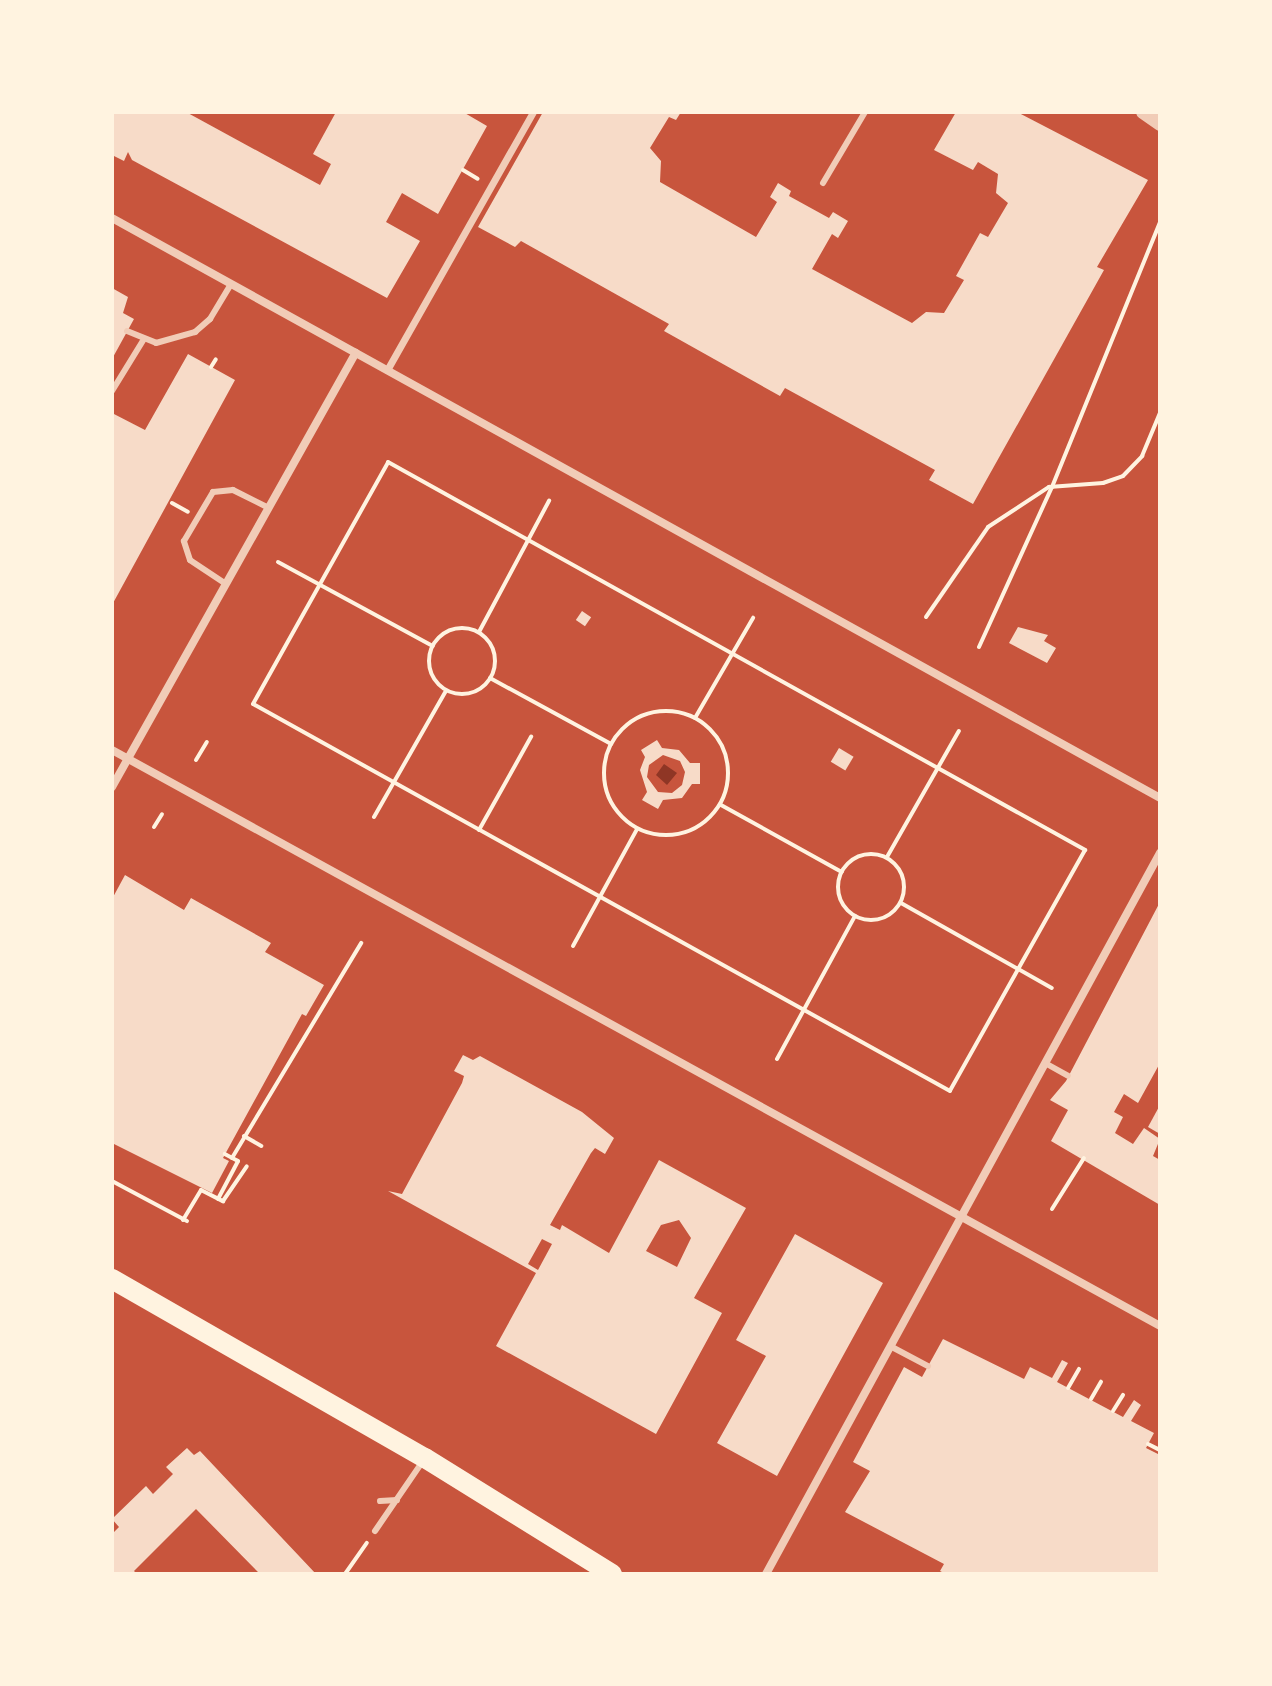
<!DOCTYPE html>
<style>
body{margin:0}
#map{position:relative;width:1272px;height:1686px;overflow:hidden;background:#c8553d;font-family:"Titillium Web",sans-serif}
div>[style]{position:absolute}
.water>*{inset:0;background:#8f3625}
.building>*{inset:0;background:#f7dbc8;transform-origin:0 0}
.path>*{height:4px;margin:-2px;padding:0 2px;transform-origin:2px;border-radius:2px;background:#fff3e0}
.path>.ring{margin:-2px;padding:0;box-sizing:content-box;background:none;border:4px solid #fff3e0;border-radius:50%}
.service>*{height:6px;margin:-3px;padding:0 3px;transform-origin:3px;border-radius:3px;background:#f1ccb7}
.pedestrian>*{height:7px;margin:-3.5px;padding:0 3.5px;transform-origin:3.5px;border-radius:3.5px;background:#f1ccb7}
.minor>*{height:8px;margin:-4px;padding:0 4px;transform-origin:4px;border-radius:4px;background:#f1ccb7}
.tertiary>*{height:14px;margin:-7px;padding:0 7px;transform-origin:7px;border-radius:7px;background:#f1ccb7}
.primary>*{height:20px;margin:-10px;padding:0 10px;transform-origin:10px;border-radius:10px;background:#fff3e0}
span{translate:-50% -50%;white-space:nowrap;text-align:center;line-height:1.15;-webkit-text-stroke:8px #fff3e0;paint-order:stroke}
.frame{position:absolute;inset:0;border:114px solid #fff3e0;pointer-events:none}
</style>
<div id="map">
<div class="water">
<i style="clip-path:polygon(664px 764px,677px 773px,667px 785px,656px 775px)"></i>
</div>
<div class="building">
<i style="clip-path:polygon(112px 112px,186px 112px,320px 185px,331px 164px,313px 154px,336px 112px,463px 112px,487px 126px,438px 214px,402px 193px,386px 222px,420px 241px,387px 298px,132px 160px,128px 152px,124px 161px,112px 155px)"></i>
<i style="clip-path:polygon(543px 112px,681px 112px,676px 120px,669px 117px,650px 148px,661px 161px,660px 182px,756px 237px,777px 202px,770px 197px,778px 183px,791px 191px,789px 196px,829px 218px,833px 212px,848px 221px,838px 238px,832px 234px,812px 269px,912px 323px,926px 312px,944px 313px,964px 280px,956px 276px,980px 233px,988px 237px,1008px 203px,996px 193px,998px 174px,978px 162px,973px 170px,934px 150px,956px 112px,1017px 112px,1148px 180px,1097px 267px,1104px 270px,973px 504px,929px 480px,935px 470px,785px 388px,780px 396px,664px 331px,669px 324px,521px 241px,515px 247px,478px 227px)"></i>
<i style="clip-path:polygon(112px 288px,128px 297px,123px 313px,134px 319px,112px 359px)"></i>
<i style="clip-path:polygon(188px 354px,235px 380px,112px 605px,112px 413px,145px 430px)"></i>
<i style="left:582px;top:611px;width:11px;height:11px;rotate:34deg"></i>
<i style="clip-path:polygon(1018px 627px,1048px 635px,1044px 641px,1056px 648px,1047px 663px,1009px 643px)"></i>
<i style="clip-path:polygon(evenodd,657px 740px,662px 748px,679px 750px,690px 763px,700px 763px,700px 784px,692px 784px,682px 798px,663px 800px,658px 809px,642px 800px,647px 792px,640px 770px,645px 757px,641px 750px,657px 740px,663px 755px,680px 761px,685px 772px,682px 785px,672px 793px,658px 792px,647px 777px,649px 765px,663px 755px)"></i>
<i style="left:839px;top:748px;width:17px;height:16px;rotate:31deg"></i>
<i style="clip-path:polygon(125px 875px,184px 910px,191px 898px,271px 943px,265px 952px,324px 985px,306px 1016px,302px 1014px,223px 1158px,229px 1161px,212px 1193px,112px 1143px,112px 899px)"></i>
<i style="clip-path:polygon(1160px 902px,1160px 1063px,1138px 1103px,1124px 1094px,1114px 1112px,1123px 1117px,1115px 1133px,1133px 1144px,1144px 1128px,1160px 1139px,1153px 1156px,1160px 1160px,1160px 1205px,1051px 1141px,1068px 1110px,1050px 1100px,1066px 1081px)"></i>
<i style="clip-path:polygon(evenodd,463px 1055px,473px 1060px,480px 1056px,582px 1112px,614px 1138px,605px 1154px,595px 1148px,591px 1153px,550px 1225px,560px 1230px,562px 1225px,609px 1253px,659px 1160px,746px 1208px,694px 1298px,722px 1313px,656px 1434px,496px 1346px,536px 1273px,388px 1191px,402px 1194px,462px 1083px,464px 1076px,454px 1071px,463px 1055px,679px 1220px,691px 1238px,677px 1267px,646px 1251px,661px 1225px,679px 1220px,463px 1055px,542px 1239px,552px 1244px,538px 1270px,528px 1264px,542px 1239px)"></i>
<i style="clip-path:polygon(1160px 1105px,1160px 1134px,1148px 1127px)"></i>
<i style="clip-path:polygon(795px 1234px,883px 1283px,777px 1476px,717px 1443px,766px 1356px,736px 1340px)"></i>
<i style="clip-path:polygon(943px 1339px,1024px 1379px,1030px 1367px,1052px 1378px,1062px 1360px,1068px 1363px,1057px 1382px,1123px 1417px,1134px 1400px,1141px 1405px,1131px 1421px,1154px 1433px,1146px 1448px,1160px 1455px,1160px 1574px,946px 1574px,940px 1571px,944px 1564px,845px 1512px,870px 1471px,853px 1462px,904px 1367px,922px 1377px)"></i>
<i style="clip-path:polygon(187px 1448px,194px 1455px,200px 1451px,316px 1574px,260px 1574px,196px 1509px,134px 1571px,137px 1574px,112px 1574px,112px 1534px,119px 1527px,112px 1519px,146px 1486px,153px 1494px,173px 1474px,166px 1467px)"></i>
</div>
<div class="path">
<i style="left:463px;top:170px;width:17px;rotate:31deg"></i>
<i style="left:211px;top:367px;width:9px;rotate:-58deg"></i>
<i style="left:388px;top:462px;width:798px;rotate:29.1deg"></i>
<i style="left:1085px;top:850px;width:276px;rotate:119.3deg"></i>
<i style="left:950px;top:1091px;width:797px;rotate:-150.96deg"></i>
<i style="left:253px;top:704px;width:277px;rotate:-60.8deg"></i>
<i style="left:172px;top:503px;width:18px;rotate:29deg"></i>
<i style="left:278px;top:562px;width:176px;rotate:28.5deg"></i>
<i style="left:926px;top:617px;width:109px;rotate:-55.4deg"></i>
<i style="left:988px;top:527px;width:73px;rotate:-33.3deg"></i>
<i style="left:1049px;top:487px;width:54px;rotate:-4.2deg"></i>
<i style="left:1103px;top:483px;width:21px;rotate:-19deg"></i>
<i style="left:1123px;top:476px;width:28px;rotate:-46deg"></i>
<i style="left:1142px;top:456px;width:47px;rotate:-67.3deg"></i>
<i class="ring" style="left:429px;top:628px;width:62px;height:62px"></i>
<i style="left:479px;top:632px;width:149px;rotate:-61.9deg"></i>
<i style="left:979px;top:647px;width:176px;rotate:-65.5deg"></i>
<i style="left:1052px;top:487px;width:285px;rotate:-67.8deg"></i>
<i style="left:490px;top:678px;width:138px;rotate:28.6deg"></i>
<i class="ring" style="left:604px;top:711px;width:120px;height:120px"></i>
<i style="left:695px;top:718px;width:116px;rotate:-59.9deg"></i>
<i style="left:196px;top:760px;width:21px;rotate:-59deg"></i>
<i style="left:721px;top:805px;width:138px;rotate:29deg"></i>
<i style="left:374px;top:817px;width:145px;rotate:-60.3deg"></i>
<i style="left:154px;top:827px;width:15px;rotate:-58deg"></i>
<i style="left:479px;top:830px;width:107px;rotate:-60.8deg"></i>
<i class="ring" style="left:838px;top:854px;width:62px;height:62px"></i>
<i style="left:887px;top:857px;width:145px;rotate:-60.3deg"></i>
<i style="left:901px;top:903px;width:173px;rotate:29.4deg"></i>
<i style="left:573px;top:946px;width:133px;rotate:-61.3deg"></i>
<i style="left:777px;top:1059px;width:163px;rotate:-61.4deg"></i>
<i style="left:244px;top:1136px;width:20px;rotate:30deg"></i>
<i style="left:232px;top:1158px;width:251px;rotate:-59deg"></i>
<i style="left:112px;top:1181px;width:85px;rotate:28.1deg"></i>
<i style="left:218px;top:1199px;width:43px;rotate:-62.2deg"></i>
<i style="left:238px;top:1161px;width:15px;rotate:-152deg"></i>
<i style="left:1052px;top:1209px;width:60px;rotate:-57.9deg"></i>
<i style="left:183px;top:1220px;width:35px;rotate:-59deg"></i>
<i style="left:201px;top:1190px;width:25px;rotate:27deg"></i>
<i style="left:223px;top:1201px;width:42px;rotate:-55.6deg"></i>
<i style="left:1068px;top:1388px;width:22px;rotate:-60deg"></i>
<i style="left:1091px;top:1399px;width:20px;rotate:-60deg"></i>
<i style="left:1113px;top:1411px;width:19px;rotate:-58deg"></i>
<i style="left:1148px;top:1444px;width:13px;rotate:27deg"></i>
<i style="left:345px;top:1574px;width:38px;rotate:-55deg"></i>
</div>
<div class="service">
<i style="left:823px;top:183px;width:82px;rotate:-59.4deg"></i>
<i style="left:127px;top:331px;width:31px;rotate:22deg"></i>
<i style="left:156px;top:343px;width:41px;rotate:-15.8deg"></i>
<i style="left:195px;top:332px;width:20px;rotate:-41deg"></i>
<i style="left:210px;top:319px;width:41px;rotate:-59deg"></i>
<i style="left:112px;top:391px;width:61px;rotate:-58.4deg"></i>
<i style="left:226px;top:584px;width:43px;rotate:-146.3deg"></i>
<i style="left:190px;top:560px;width:20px;rotate:-108deg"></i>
<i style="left:184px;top:541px;width:57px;rotate:-59.4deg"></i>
<i style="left:213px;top:492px;width:20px;rotate:-6deg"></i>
<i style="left:233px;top:490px;width:40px;rotate:26.6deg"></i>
<i style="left:1045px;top:1063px;width:26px;rotate:29deg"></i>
<i style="left:890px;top:1346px;width:43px;rotate:27.8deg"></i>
<i style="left:380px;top:1501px;width:17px;rotate:-3deg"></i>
<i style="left:375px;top:1531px;width:85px;rotate:-55.6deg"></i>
</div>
<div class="pedestrian">
<i style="left:387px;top:370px;width:296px;rotate:-60.5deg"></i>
</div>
<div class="minor">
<i style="left:112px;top:218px;width:1198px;rotate:28.96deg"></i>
<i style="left:112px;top:750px;width:1196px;rotate:28.79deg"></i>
<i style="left:112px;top:787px;width:498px;rotate:-60.7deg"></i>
<i style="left:766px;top:1574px;width:822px;rotate:-61.35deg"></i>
</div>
<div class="tertiary">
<i style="left:1143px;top:112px;width:21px;rotate:35deg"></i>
</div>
<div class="primary">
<i style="left:112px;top:1279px;width:361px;rotate:29.8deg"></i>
<i style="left:425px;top:1458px;width:220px;rotate:31.8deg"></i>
</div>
<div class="frame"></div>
</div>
